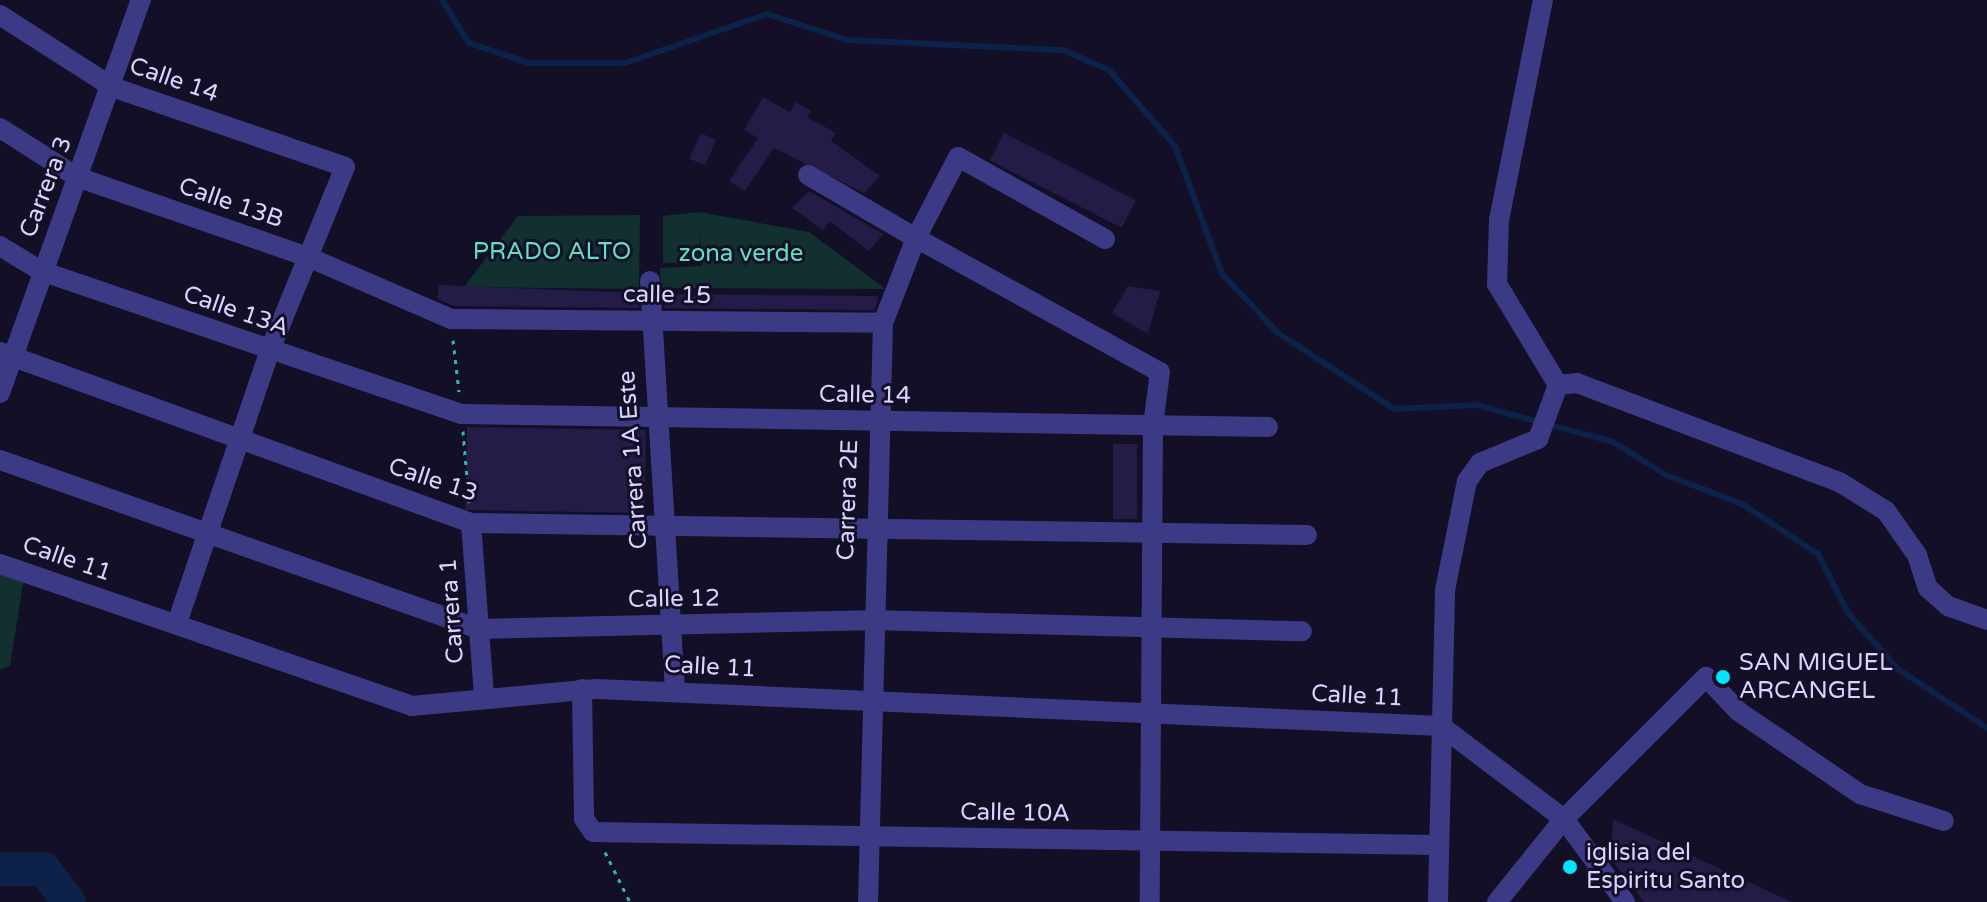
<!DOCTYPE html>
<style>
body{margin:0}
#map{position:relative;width:1987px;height:902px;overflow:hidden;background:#130f26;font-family:"Varela Round",sans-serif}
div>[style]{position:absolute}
.green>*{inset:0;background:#12302f}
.stream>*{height:6px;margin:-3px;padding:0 3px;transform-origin:3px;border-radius:3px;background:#0c2248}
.river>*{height:34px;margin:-17px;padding:0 17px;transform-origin:17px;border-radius:17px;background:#0c2248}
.building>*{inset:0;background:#241b47;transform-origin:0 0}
.path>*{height:3px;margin-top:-1.5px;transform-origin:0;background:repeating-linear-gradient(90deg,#2fb8b0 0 4px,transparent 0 10px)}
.minor>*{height:20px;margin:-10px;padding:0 10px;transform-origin:10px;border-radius:10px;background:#3d3a85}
.dots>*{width:22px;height:22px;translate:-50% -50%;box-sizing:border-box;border:4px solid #130f26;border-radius:50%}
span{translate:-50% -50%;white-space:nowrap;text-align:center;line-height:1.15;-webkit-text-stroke:6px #130f26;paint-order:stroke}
.street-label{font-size:24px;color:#d9d4ff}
.park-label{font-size:24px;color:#5fe0c0}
.poi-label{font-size:24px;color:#d9d4ff}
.left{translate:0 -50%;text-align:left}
</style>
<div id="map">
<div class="green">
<i style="clip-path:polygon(699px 212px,809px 232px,886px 289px,661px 288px,660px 268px,702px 266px,700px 232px,699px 262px,663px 263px,663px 216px)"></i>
<i style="clip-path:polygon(640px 215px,639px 289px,464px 287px,518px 216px)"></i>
<i style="clip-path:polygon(0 568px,24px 577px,10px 666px,0 670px)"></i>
</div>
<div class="stream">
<i style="left:442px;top:0;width:51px;rotate:57.9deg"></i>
<i style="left:469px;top:43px;width:63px;rotate:18.4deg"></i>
<i style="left:529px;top:63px;width:96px"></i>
<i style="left:625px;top:63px;width:150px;rotate:-19deg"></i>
<i style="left:767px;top:14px;width:84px;rotate:18deg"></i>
<i style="left:847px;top:40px;width:216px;rotate:2.7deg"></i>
<i style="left:1063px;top:50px;width:50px;rotate:23.5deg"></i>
<i style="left:1109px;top:70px;width:101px;rotate:49deg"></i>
<i style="left:1175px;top:146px;width:136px;rotate:69.8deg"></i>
<i style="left:1222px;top:274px;width:81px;rotate:46.5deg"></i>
<i style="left:1278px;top:333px;width:139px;rotate:33.2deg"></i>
<i style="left:1394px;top:409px;width:83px;rotate:-2.8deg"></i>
<i style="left:1477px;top:405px;width:141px;rotate:15.2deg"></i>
<i style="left:1613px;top:442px;width:62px;rotate:31.9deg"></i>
<i style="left:1666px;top:475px;width:81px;rotate:20.9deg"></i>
<i style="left:1742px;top:504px;width:91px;rotate:33.3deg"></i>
<i style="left:1818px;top:554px;width:66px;rotate:63deg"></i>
<i style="left:1848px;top:613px;width:75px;rotate:48.2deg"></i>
<i style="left:1898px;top:669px;width:107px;rotate:33.5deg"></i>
</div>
<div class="river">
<i style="left:0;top:869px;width:44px"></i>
<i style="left:44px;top:869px;width:41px;rotate:52.9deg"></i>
</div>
<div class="building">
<i style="clip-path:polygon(763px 97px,790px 112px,796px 102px,811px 111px,807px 117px,836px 133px,831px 141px,880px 176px,864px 193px,774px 148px,745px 191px,729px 181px,758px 138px,744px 130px)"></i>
<i style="left:701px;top:133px;width:17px;height:28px;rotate:25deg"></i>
<i style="left:1004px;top:133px;width:148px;height:31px;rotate:27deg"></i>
<i style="clip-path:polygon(809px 191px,883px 234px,869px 251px,830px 221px,823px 230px,792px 208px)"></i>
<i style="clip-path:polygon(438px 285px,638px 293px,639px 308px,454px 306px,438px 299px)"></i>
<i style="clip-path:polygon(1128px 286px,1160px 291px,1148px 334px,1112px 313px)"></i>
<i style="clip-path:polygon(664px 294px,878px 296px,878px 300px,874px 310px,665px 308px)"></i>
<i style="left:467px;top:427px;width:179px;height:83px;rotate:1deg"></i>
<i style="left:1113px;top:444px;width:24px;height:75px"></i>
<i style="clip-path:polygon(1613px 819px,1792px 902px,1644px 902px,1611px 859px)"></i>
</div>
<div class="path">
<i style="left:453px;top:340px;width:52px;rotate:83.4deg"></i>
<i style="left:463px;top:431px;width:72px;rotate:85.2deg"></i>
<i style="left:605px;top:852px;width:56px;rotate:63.4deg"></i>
</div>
<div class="minor">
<i style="left:0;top:15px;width:133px;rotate:32.7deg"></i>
<i style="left:112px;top:87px;width:246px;rotate:18.9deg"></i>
<i style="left:345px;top:167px;width:198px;rotate:112.3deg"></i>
<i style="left:270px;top:350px;width:288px;rotate:108.8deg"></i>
<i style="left:0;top:128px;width:91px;rotate:32.5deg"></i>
<i style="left:77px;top:177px;width:244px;rotate:19.1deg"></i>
<i style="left:308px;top:257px;width:156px;rotate:23.4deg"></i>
<i style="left:451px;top:319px;width:432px;rotate:0.5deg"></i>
<i style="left:808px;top:175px;width:125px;rotate:30.3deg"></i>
<i style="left:916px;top:238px;width:91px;rotate:111.2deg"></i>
<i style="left:883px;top:323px;width:579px;rotate:91.48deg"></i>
<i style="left:1105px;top:239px;width:168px;rotate:-150.8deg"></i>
<i style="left:958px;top:157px;width:91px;rotate:117.4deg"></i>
<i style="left:916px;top:238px;width:278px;rotate:28.8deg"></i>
<i style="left:1160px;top:372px;width:53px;rotate:97.5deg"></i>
<i style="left:1153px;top:425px;width:477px;rotate:90.4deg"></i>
<i style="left:0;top:246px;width:48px;rotate:31.4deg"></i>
<i style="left:41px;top:271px;width:444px;rotate:18.8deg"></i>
<i style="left:461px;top:414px;width:807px;rotate:0.92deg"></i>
<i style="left:650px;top:281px;width:411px;rotate:86.5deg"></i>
<i style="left:0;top:352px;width:501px;rotate:19.95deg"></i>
<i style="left:471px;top:523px;width:836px;rotate:0.82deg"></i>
<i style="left:1558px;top:385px;width:19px;rotate:-6deg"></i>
<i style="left:1577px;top:383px;width:282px;rotate:20.7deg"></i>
<i style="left:1841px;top:483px;width:53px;rotate:31.9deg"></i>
<i style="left:1886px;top:511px;width:54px;rotate:54.8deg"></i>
<i style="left:1917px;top:555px;width:35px;rotate:72deg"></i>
<i style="left:1928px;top:588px;width:27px;rotate:42deg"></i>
<i style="left:1948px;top:606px;width:41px;rotate:19.7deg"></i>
<i style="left:0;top:393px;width:418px;rotate:-70.3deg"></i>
<i style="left:0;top:460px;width:508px;rotate:19.43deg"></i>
<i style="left:479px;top:629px;width:391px;rotate:-1.3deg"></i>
<i style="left:870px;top:620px;width:432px;rotate:1.5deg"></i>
<i style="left:471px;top:523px;width:173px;rotate:85.7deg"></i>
<i style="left:0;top:564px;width:436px;rotate:19deg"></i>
<i style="left:412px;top:706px;width:185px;rotate:-5.3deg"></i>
<i style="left:596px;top:689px;width:846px;rotate:2.51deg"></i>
<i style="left:582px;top:689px;width:130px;rotate:89.1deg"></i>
<i style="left:584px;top:819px;width:16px;rotate:55deg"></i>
<i style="left:593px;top:832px;width:844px;rotate:0.88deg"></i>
<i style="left:1441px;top:726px;width:154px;rotate:37.1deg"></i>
<i style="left:1564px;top:819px;width:103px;rotate:53.7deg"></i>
<i style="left:1438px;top:902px;width:312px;rotate:-88.7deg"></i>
<i style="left:1445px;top:590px;width:111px;rotate:-78.6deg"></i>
<i style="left:1467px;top:481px;width:22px;rotate:-54deg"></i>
<i style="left:1480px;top:463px;width:63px;rotate:-22.5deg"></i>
<i style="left:1538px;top:439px;width:58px;rotate:-69.7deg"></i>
<i style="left:1558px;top:385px;width:118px;rotate:-121.1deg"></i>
<i style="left:1497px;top:284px;width:64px;rotate:-88.2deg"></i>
<i style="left:1499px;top:220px;width:224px;rotate:-78.7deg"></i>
<i style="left:1497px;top:902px;width:107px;rotate:-51.1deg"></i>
<i style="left:1564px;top:819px;width:201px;rotate:-45deg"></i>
<i style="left:1706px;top:677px;width:47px;rotate:46.7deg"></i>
<i style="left:1738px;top:711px;width:148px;rotate:34.2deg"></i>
<i style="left:1860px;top:794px;width:88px;rotate:17.8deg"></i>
</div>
<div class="dots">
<i style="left:1723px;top:677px;background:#00e5ff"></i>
<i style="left:1570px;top:867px;background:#00e5ff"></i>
</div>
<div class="street-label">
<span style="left:174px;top:80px;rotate:19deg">Calle 14</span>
<span style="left:46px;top:187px;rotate:-69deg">Carrera 3</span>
<span style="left:231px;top:203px;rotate:19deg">Calle 13B</span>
<span style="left:667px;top:295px;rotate:1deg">calle 15</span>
<span style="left:236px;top:311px;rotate:19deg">Calle 13A</span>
<span style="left:865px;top:395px;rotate:1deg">Calle 14</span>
<span style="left:633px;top:460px;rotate:-94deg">Carrera 1A Este</span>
<span style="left:433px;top:480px;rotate:18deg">Calle 13</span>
<span style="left:848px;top:500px;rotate:-88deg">Carrera 2E</span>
<span style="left:67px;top:559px;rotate:19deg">Calle 11</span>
<span style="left:674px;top:599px;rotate:-1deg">Calle 12</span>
<span style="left:452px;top:611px;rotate:-94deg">Carrera 1</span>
<span style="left:710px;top:667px;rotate:3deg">Calle 11</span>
<span style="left:1357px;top:696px;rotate:3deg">Calle 11</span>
<span style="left:1015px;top:813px;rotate:1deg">Calle 10A</span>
</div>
<div class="park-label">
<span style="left:552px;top:252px">PRADO ALTO</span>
<span style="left:741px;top:254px">zona verde</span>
</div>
<div class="poi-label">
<span class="left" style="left:1739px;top:677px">SAN MIGUEL<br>ARCANGEL</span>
<span class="left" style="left:1586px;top:867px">iglisia del<br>Espiritu Santo</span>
</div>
</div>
